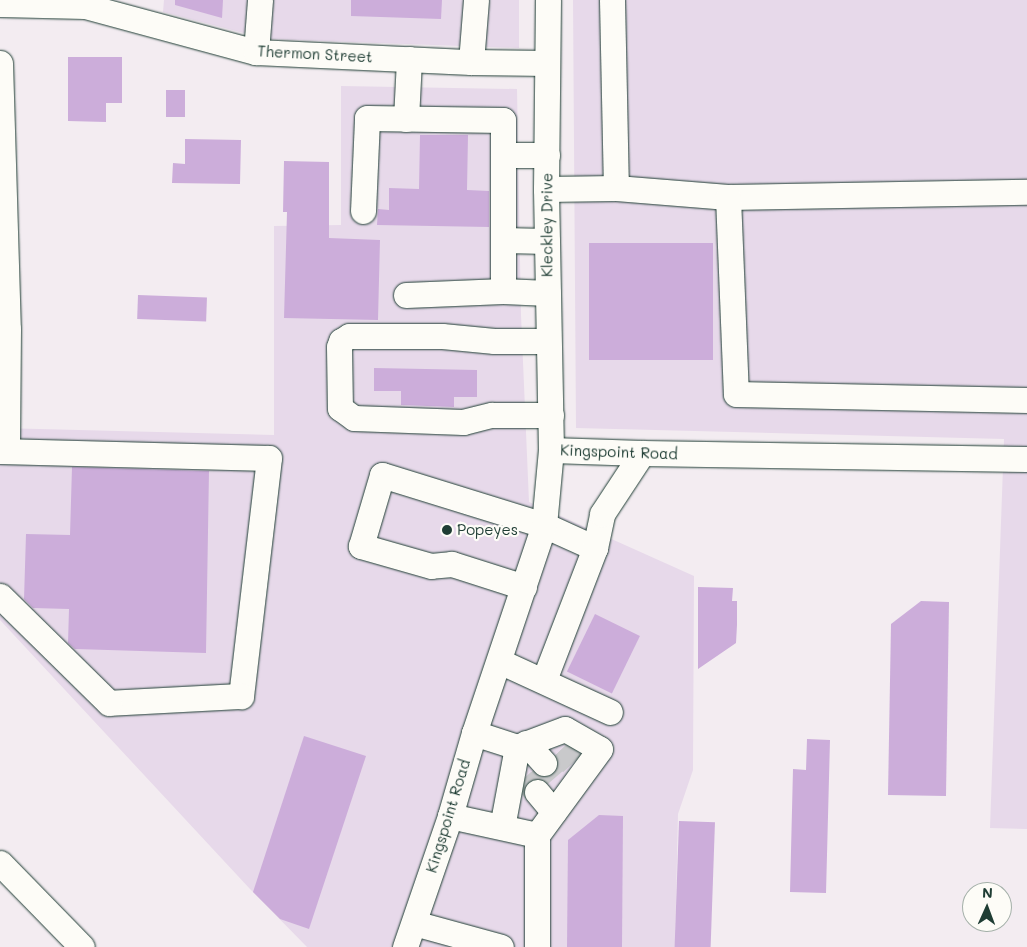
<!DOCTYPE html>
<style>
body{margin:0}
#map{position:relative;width:1027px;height:947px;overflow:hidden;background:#f3ecf1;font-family:Mali,sans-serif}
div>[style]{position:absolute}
.built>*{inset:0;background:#e7d9ea}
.building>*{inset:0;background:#ccadda;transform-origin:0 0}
.minor-tunnel>*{height:25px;margin-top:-12.5px;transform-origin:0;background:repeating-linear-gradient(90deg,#c9c9cb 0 25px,transparent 0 37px)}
.roads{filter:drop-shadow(0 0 1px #1f3d34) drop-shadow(0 0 1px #1f3d34)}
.minor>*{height:25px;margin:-12.5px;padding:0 12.5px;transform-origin:12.5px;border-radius:12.5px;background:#fdfcf7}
.dots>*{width:14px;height:14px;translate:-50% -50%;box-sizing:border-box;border:2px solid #fdfcf7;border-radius:50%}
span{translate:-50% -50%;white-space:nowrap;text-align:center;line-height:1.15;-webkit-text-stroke:4.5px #fdfcf7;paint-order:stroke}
.street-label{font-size:15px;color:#1f3d34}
.poi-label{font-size:15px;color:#1f3d34}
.left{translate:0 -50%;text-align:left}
.north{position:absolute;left:962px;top:882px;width:50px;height:50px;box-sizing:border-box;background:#fdfcf7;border:1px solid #a4b0a9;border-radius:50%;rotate:2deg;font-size:14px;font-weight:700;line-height:20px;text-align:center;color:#1f3d34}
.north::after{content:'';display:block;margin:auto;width:18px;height:22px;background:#1f3d34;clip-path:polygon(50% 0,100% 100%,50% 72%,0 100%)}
</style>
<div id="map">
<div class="built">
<i style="clip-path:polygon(164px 0,519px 0,519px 48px,267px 39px,163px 12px)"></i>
<i style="clip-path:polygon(573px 0,1027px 0,1027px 829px,990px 828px,1004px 439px,576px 428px)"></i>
<i style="clip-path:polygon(341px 86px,517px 89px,521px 315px,529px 502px,694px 576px,693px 770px,678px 814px,675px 947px,307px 947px,250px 889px,0 620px,0 428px,274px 435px,274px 226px,341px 225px)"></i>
</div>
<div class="building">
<i style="clip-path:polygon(175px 0,223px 0,222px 18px,175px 5px)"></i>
<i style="clip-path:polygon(351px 0,442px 0,441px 19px,351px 16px)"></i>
<i style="clip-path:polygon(68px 57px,122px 57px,122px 103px,106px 103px,106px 122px,68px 121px)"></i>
<i style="left:166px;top:90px;width:19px;height:27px"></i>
<i style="clip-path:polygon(420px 135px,468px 135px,467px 190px,489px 191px,489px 227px,377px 225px,378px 209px,389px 210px,389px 188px,419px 189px)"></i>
<i style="clip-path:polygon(185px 139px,241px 140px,240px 184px,172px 183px,173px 163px,185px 164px)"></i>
<i style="clip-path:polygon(284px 161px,329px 162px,329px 238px,380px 240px,378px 320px,284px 318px,287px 212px,283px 212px)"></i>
<i style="left:589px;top:243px;width:124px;height:117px"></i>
<i style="left:138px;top:295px;width:69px;height:24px;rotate:2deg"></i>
<i style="clip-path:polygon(374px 368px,477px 370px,477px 397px,454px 397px,454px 407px,401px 405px,401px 391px,374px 391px)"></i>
<i style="clip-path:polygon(72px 467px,209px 471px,206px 653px,75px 649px,68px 643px,69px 609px,33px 608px,24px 599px,26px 534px,70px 535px)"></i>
<i style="clip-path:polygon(698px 587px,733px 588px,732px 601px,737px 601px,737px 625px,736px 643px,698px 669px)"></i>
<i style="clip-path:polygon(921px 601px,949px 602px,946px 796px,888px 795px,891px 624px)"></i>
<i style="left:595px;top:614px;width:50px;height:64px;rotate:26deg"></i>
<i style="clip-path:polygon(304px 736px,366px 756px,309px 929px,280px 919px,253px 892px)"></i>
<i style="clip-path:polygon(807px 739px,830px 740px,826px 893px,790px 892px,793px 769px,806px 770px)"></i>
<i style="clip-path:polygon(599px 815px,623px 816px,622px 947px,567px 947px,568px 840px)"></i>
<i style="left:679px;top:821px;width:36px;height:126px;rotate:2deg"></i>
</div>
<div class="minor-tunnel">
<i style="left:560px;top:750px;width:18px;rotate:47deg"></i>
<i style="left:544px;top:763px;width:18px;rotate:49deg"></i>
<i style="left:524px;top:778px;width:19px;rotate:47deg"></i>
</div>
<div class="roads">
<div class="minor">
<i style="left:612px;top:0;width:188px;rotate:88.8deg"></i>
<i style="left:0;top:4px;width:85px;rotate:1.3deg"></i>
<i style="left:85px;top:6px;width:177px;rotate:15.1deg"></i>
<i style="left:256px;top:52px;width:215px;rotate:2.7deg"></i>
<i style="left:471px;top:62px;width:76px;rotate:0.8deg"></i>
<i style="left:256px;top:52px;width:52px;rotate:-85.6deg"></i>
<i style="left:471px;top:62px;width:62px;rotate:-85.4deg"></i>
<i style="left:0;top:63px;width:266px;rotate:88.3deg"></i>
<i style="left:8px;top:329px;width:122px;rotate:90.5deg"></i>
<i style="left:406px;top:119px;width:60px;rotate:-87.1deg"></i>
<i style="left:546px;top:189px;width:70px;rotate:-0.8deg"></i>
<i style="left:616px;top:188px;width:112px;rotate:4.6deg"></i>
<i style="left:728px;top:197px;width:299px;rotate:-1deg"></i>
<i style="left:728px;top:197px;width:197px;rotate:87.7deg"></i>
<i style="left:736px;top:394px;width:291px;rotate:1.2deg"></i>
<i style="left:363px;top:211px;width:93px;rotate:-87.5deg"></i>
<i style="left:367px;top:118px;width:136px;rotate:0.8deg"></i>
<i style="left:503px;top:120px;width:35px;rotate:90deg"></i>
<i style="left:503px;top:155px;width:44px"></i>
<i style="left:503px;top:240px;width:44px;rotate:1.3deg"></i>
<i style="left:503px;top:291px;width:45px;rotate:2.5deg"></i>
<i style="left:406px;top:295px;width:97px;rotate:-2.4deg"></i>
<i style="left:503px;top:291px;width:136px;rotate:-90deg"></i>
<i style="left:548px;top:341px;width:54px;rotate:180deg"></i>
<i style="left:494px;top:341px;width:52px;rotate:-174.5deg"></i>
<i style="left:442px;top:336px;width:93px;rotate:180deg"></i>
<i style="left:349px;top:336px;width:9px;rotate:148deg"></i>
<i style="left:341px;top:341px;width:6px;rotate:108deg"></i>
<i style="left:339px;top:347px;width:61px;rotate:89.1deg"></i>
<i style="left:340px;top:408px;width:17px;rotate:36deg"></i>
<i style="left:354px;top:418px;width:109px;rotate:2.1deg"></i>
<i style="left:463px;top:422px;width:30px;rotate:-14deg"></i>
<i style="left:492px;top:415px;width:59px"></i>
<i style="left:551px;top:450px;width:91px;rotate:1.9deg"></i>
<i style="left:642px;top:453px;width:385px;rotate:0.9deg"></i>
<i style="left:0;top:451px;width:269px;rotate:1.5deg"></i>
<i style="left:269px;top:458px;width:240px;rotate:96.7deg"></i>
<i style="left:241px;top:696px;width:132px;rotate:177deg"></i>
<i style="left:109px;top:703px;width:153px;rotate:-135.5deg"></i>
<i style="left:524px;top:587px;width:76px;rotate:-162.3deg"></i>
<i style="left:452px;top:564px;width:21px;rotate:175deg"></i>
<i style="left:431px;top:566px;width:73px;rotate:-164.1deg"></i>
<i style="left:361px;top:546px;width:74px;rotate:-73.5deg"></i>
<i style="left:382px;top:475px;width:170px;rotate:17.2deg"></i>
<i style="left:544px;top:525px;width:56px;rotate:24.3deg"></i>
<i style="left:499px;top:661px;width:122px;rotate:24.7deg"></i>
<i style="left:544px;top:680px;width:142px;rotate:-68.9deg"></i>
<i style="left:595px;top:548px;width:35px;rotate:-78deg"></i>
<i style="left:602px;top:514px;width:73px;rotate:-56.7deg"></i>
<i style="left:474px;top:733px;width:45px;rotate:18deg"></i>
<i style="left:517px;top:747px;width:81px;rotate:100.6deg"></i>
<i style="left:526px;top:743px;width:27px;rotate:48deg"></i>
<i style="left:517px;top:747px;width:51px;rotate:-20.6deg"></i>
<i style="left:565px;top:729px;width:40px;rotate:29.7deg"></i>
<i style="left:600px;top:749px;width:107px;rotate:126.2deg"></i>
<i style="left:537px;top:792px;width:26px;rotate:50deg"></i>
<i style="left:450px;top:816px;width:89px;rotate:12.3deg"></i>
<i style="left:537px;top:835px;width:112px;rotate:90deg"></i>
<i style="left:0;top:863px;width:117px;rotate:45.7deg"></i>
<i style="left:414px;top:923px;width:90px;rotate:15.4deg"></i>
<i style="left:405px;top:947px;width:139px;rotate:-71deg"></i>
<i style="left:450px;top:816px;width:86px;rotate:-73.9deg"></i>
<i style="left:474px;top:733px;width:219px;rotate:-71.4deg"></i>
<i style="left:544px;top:525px;width:75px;rotate:-84.7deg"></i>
<i style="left:551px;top:450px;width:261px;rotate:-91.1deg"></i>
<i style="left:546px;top:189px;width:189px;rotate:-89.4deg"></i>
</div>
</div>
<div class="dots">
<i style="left:447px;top:530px;background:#1f3d34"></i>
</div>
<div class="street-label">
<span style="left:315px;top:54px;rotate:3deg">Thermon Street</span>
<span style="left:547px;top:225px;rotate:-90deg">Kleckley Drive</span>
<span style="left:619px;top:452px;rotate:2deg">Kingspoint Road</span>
<span style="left:448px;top:816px;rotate:-73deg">Kingspoint Road</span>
</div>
<div class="poi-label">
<span class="left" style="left:457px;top:530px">Popeyes</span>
</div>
<div class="north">N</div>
</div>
